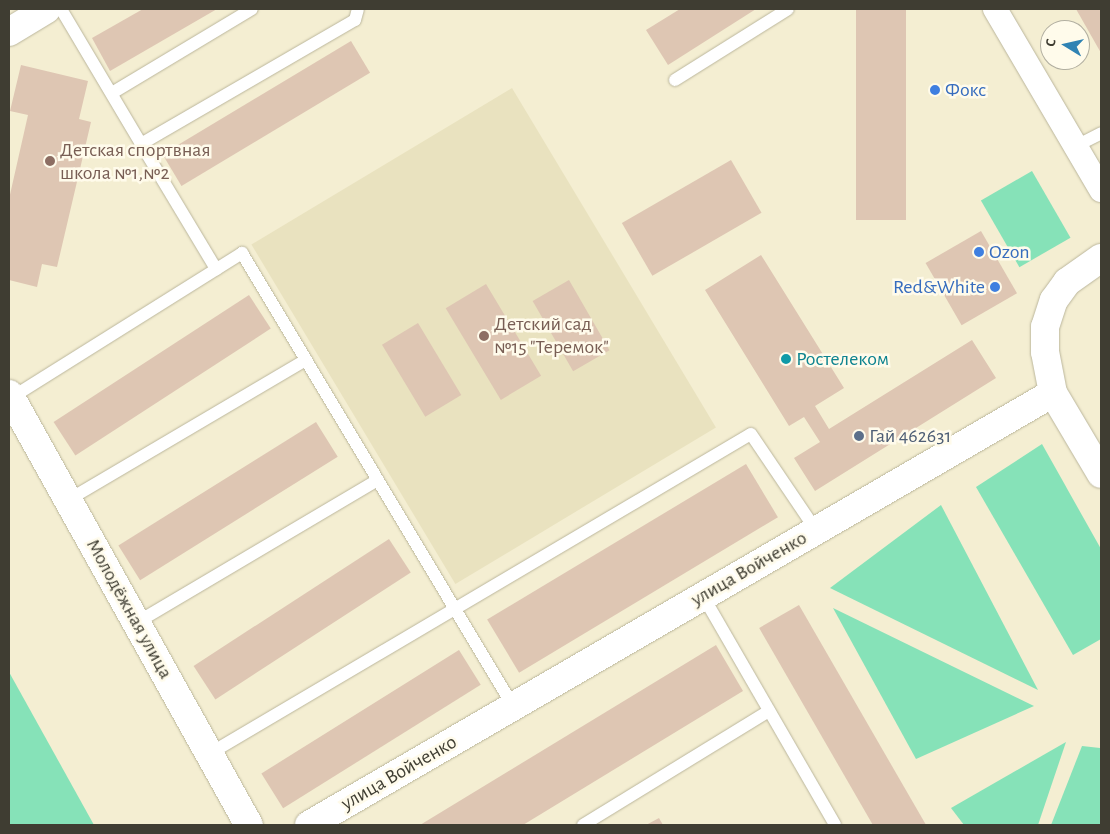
<!DOCTYPE html>
<meta charset="utf-8">
<style>
body{margin:0}
#map{position:relative;width:1110px;height:834px;overflow:hidden;background:#f4eed2;font-family:"Alegreya Sans",sans-serif}
div>[style]{position:absolute}
.built>*{inset:0;background:#e9e2bf;transform-origin:0 0}
.green>*{inset:0;background:#86e2b8;transform-origin:0 0}
.building>*{inset:0;background:#dec6b3;transform-origin:0 0}
.roads{filter:drop-shadow(0 0 1px #bbb69c) drop-shadow(0 0 1px #bbb69c)}
.lane>*{height:12px;margin:-6px;padding:0 6px;transform-origin:6px;border-radius:6px;background:#fff}
.street>*{height:24px;margin:-12px;padding:0 12px;transform-origin:12px;border-radius:12px;background:#fff}
.secondary>*{height:28px;margin:-14px;padding:0 14px;transform-origin:14px;border-radius:14px;background:#fff}
.dots>*{width:14px;height:14px;translate:-50% -50%;box-sizing:border-box;border:2px solid #fffbeb;border-radius:50%}
span{translate:-50% -50%;white-space:nowrap;text-align:center;line-height:1.15;-webkit-text-stroke:5px #fffbeb;paint-order:stroke}
.shop-label{font-size:20px;color:#366cbe}
.left{translate:0 -50%;text-align:left}
.right{translate:-100% -50%;text-align:right}
.education-label{font-size:20px;color:#785e54}
.culture-label{font-size:20px;color:#0d838f}
.service-label{font-size:20px;color:#4e5e75}
.street-label{font-size:20px;color:#3f3d32}
.frame{position:absolute;inset:0;border:10px solid #3f3d32;pointer-events:none}
.north{position:absolute;left:1040px;top:20px;width:50px;height:50px;box-sizing:border-box;background:#fffbeb;border:1px solid #b2afa1;border-radius:50%;rotate:279deg;font-size:14px;font-weight:700;line-height:20px;text-align:center;color:#3f3d32}
.north::after{content:'';display:block;margin:auto;width:18px;height:22px;background:#3083b3;clip-path:polygon(50% 0,100% 100%,50% 72%,0 100%)}
</style>
<div id="map">
<div class="built">
<i style="left:512px;top:88px;width:396px;height:304px;rotate:59deg"></i>
</div>
<div class="green">
<i style="left:1032px;top:171px;width:77px;height:59px;rotate:60deg"></i>
<i style="clip-path:polygon(1042px 444px,1101px 549px,1101px 639px,1073px 655px,976px 487px)"></i>
<i style="clip-path:polygon(941px 505px,1038px 690px,830px 588px)"></i>
<i style="clip-path:polygon(833px 608px,1034px 706px,916px 759px)"></i>
<i style="clip-path:polygon(9px 672px,94px 825px,9px 825px)"></i>
<i style="clip-path:polygon(1066px 742px,1038px 825px,964px 825px,951px 808px)"></i>
<i style="clip-path:polygon(1082px 746px,1100px 748px,1101px 751px,1101px 825px,1051px 825px)"></i>
</div>
<div class="building">
<i style="clip-path:polygon(143px 9px,217px 9px,110px 71px,92px 38px)"></i>
<i style="clip-path:polygon(680px 9px,756px 9px,668px 65px,646px 30px)"></i>
<i style="left:856px;top:9px;width:50px;height:211px"></i>
<i style="clip-path:polygon(1076px 9px,1101px 9px,1101px 53px)"></i>
<i style="left:351px;top:41px;width:37px;height:220px;rotate:59deg"></i>
<i style="clip-path:polygon(21px 65px,88px 81px,79px 119px,91px 122px,57px 267px,42px 264px,37px 287px,9px 280px,9px 199px,28px 115px,10px 111px)"></i>
<i style="left:731px;top:160px;width:61px;height:126px;rotate:60deg"></i>
<i style="left:981px;top:231px;width:72px;height:64px;rotate:60deg"></i>
<i style="clip-path:polygon(761px 255px,844px 388px,815px 406px,829px 429px,972px 340px,996px 378px,815px 491px,794px 458px,820px 442px,804px 417px,789px 426px,705px 290px)"></i>
<i style="left:569px;top:280px;width:81px;height:42px;rotate:60deg"></i>
<i style="left:486px;top:284px;width:107px;height:47px;rotate:59deg"></i>
<i style="left:249px;top:295px;width:40px;height:233px;rotate:57deg"></i>
<i style="left:418px;top:323px;width:84px;height:42px;rotate:59deg"></i>
<i style="left:316px;top:422px;width:41px;height:233px;rotate:58deg"></i>
<i style="left:746px;top:464px;width:62px;height:302px;rotate:59deg"></i>
<i style="left:389px;top:539px;width:40px;height:233px;rotate:57deg"></i>
<i style="left:799px;top:605px;width:253px;height:46px;rotate:60deg"></i>
<i style="clip-path:polygon(716px 645px,743px 691px,523px 825px,420px 825px)"></i>
<i style="left:459px;top:650px;width:41px;height:233px;rotate:58deg"></i>
<i style="clip-path:polygon(659px 818px,663px 825px,646px 825px)"></i>
</div>
<div class="roads">
<div class="lane">
<i style="left:61px;top:9px;width:157px;rotate:59.3deg"></i>
<i style="left:141px;top:144px;width:247px;rotate:-30.1deg"></i>
<i style="left:355px;top:20px;width:11px;rotate:-75deg"></i>
<i style="left:675px;top:80px;width:133px;rotate:-32.1deg"></i>
<i style="left:112px;top:93px;width:163px;rotate:-31deg"></i>
<i style="left:141px;top:144px;width:146px;rotate:59deg"></i>
<i style="left:1076px;top:146px;width:28px;rotate:-27deg"></i>
<i style="left:11px;top:398px;width:273px;rotate:-32.1deg"></i>
<i style="left:242px;top:253px;width:528px;rotate:59.11deg"></i>
<i style="left:68px;top:500px;width:276px;rotate:-30.5deg"></i>
<i style="left:703px;top:596px;width:264px;rotate:60deg"></i>
<i style="left:136px;top:623px;width:281px;rotate:-30.6deg"></i>
<i style="left:209px;top:754px;width:629px;rotate:-30.56deg"></i>
<i style="left:751px;top:434px;width:116px;rotate:55.9deg"></i>
<i style="left:583px;top:825px;width:218px;rotate:-31.5deg"></i>
</div>
<div class="street">
<i style="left:995px;top:9px;width:210px;rotate:59.6deg"></i>
</div>
<div class="secondary">
<i style="left:9px;top:32px;width:44px;rotate:-31.2deg"></i>
<i style="left:1053px;top:393px;width:94px;rotate:59.3deg"></i>
<i style="left:9px;top:394px;width:493px;rotate:60.9deg"></i>
<i style="left:309px;top:825px;width:860px;rotate:-30.14deg"></i>
<i style="left:1053px;top:393px;width:42px;rotate:-101deg"></i>
<i style="left:1045px;top:352px;width:25px;rotate:-90deg"></i>
<i style="left:1045px;top:327px;width:28px;rotate:-72deg"></i>
<i style="left:1054px;top:300px;width:22px;rotate:-54deg"></i>
<i style="left:1067px;top:282px;width:42px;rotate:-35.2deg"></i>
</div>
</div>
<div class="dots">
<i style="left:935px;top:90px;background:#3f7fe0"></i>
<i style="left:50px;top:161px;background:#8d6e63"></i>
<i style="left:979px;top:252px;background:#3f7fe0"></i>
<i style="left:995px;top:287px;background:#3f7fe0"></i>
<i style="left:484px;top:336px;background:#8d6e63"></i>
<i style="left:786px;top:359px;background:#0f9aa8"></i>
<i style="left:859px;top:436px;background:#5c6f8a"></i>
</div>
<div class="shop-label">
<span class="left" style="left:945px;top:90px">Фокс</span>
<span class="left" style="left:989px;top:252px">Ozon</span>
<span class="right" style="left:985px;top:287px">Red&amp;White</span>
</div>
<div class="education-label">
<span class="left" style="left:60px;top:162px">Детская спортвная<br>школа №1,№2</span>
<span class="left" style="left:494px;top:336px">Детский сад<br>№15 "Теремок"</span>
</div>
<div class="culture-label">
<span class="left" style="left:796px;top:359px">Ростелеком</span>
</div>
<div class="service-label">
<span class="left" style="left:869px;top:436px">Гай 462631</span>
</div>
<div class="street-label">
<span style="left:749px;top:569px;rotate:-30deg">улица Войченко</span>
<span style="left:129px;top:609px;rotate:61deg">Молодёжная улица</span>
<span style="left:399px;top:773px;rotate:-30deg">улица Войченко</span>
</div>
<div class="frame"></div>
<div class="north">С</div>
</div>
